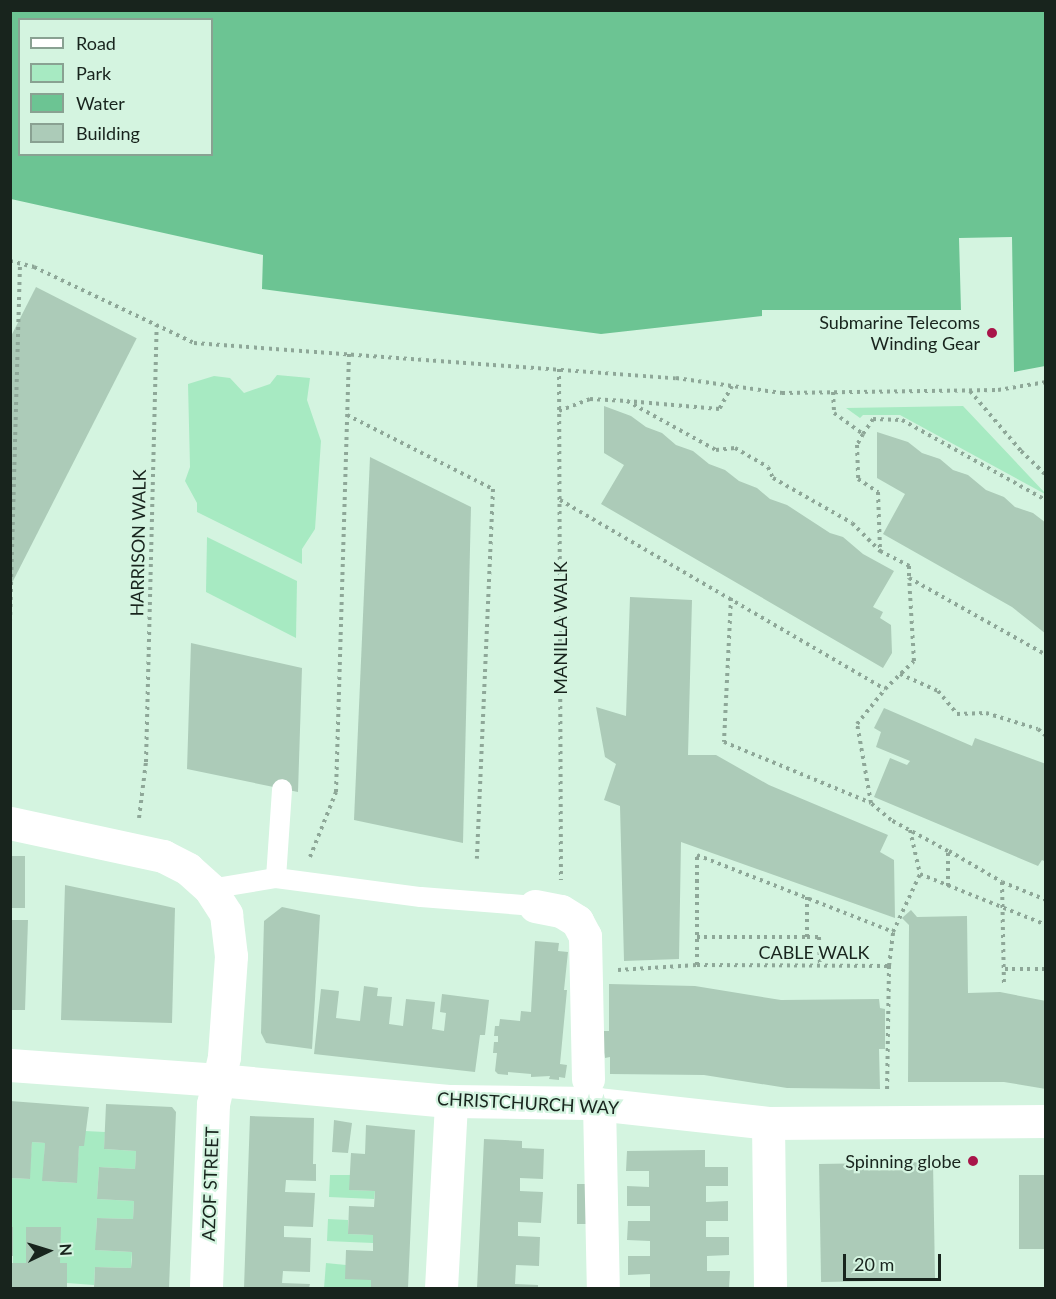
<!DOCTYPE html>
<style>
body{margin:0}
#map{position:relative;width:1056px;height:1299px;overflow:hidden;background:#d4f4e0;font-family:Lato,sans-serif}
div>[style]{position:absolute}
.green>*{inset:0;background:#a7eac2}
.water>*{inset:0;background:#6cc493}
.building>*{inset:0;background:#accbb8;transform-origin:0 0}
.path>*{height:4px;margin-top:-2px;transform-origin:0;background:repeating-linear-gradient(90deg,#8ea798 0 3px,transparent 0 7.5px)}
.service>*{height:20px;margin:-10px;padding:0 10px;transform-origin:10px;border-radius:10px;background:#fff}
.minor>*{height:33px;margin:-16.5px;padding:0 16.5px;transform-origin:16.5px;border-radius:16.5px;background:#fff}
.dots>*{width:16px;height:16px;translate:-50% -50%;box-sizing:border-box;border:3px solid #d4f4e0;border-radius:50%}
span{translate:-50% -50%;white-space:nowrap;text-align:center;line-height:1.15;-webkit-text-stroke:4.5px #d4f4e0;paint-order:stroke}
.poi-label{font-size:18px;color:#18241d}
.right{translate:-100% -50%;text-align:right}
.street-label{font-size:18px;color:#18241d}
.frame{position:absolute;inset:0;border:12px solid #18241d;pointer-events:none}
.legend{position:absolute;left:18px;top:18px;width:195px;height:138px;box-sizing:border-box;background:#d4f4e0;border:2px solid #89a192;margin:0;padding:8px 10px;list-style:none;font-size:18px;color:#18241d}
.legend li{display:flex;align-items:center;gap:12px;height:30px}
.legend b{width:30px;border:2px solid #89a192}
.north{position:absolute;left:18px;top:1221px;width:60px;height:60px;-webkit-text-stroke:4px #d4f4e0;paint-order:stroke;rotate:86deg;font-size:16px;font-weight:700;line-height:24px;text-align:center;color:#18241d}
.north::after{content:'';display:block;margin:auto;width:21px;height:27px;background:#18241d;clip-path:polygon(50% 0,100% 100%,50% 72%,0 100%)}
.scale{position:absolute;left:843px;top:1254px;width:98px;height:27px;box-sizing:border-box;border:3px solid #18241d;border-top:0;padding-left:8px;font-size:18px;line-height:21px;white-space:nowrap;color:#18241d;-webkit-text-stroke:4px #d4f4e0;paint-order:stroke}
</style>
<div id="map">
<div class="green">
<i style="clip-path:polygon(277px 375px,310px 378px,307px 400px,321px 441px,315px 529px,302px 549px,302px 564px,197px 512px,197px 503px,185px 481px,190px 467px,188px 384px,214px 376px,230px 378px,244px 393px,270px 384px)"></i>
<i style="clip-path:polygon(963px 406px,1045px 493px,1045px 494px,900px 415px,863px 415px,860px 418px,846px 408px)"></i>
<i style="clip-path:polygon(207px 537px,297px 581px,296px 638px,206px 592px)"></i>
<i style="clip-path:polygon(85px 1131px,105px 1132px,104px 1149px,136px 1151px,135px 1169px,99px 1167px,97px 1199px,134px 1201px,133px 1219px,97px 1218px,96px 1233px,96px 1250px,132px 1252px,131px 1268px,95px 1267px,94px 1285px,67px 1283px,60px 1263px,60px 1227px,26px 1227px,26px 1263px,13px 1263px,13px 1227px,10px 1227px,10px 1178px,29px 1179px,32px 1142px,45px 1143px,43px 1181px,76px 1183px,79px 1146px)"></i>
<i style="clip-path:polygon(330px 1175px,350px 1175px,350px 1190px,375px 1191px,374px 1199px,329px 1197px)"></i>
<i style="clip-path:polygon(328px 1219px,348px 1220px,348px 1234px,373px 1235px,373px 1243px,327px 1241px)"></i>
<i style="clip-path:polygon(326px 1263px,346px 1265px,371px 1280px,371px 1288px,324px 1288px)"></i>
</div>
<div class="water">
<i style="clip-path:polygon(evenodd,11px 10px,1045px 11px,1045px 366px,1014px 372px,1012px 237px,959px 238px,961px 310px,762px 310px,762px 316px,601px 334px,262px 289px,263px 255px,11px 199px,11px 10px,20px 20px,212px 20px,212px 154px,20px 154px,20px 20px)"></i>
</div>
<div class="building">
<i style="left:36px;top:287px;width:113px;height:469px;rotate:27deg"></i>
<i style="clip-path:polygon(604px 406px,631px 416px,646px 427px,662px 433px,676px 445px,693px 451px,709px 464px,725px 470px,739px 481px,757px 488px,770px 499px,787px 505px,830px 533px,843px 537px,863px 554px,894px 571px,873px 607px,883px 612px,880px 618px,891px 625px,892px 653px,883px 668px,601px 504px,624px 465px,604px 453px)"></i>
<i style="clip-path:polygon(877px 432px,908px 442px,922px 453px,940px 459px,953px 470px,968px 475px,986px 490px,1004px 497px,1015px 507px,1033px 513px,1046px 523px,1046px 634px,1012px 607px,883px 534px,905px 494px,877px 478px)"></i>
<i style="clip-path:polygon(370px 457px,471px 507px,463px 843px,354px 820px)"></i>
<i style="clip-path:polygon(630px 597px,692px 600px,688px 755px,716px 755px,769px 785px,888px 835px,880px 852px,894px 860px,895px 918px,681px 842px,679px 959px,624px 961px,620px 806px,604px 800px,616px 764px,605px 757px,596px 707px,626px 716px)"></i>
<i style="clip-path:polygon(191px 643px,302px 668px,298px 792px,187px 769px)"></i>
<i style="clip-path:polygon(884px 708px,972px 746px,975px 738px,1046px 764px,1046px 862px,1042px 860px,1038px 866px,874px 797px,890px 758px,907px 765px,910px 761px,876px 747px,881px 732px,874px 728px)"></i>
<i style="left:10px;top:856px;width:15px;height:52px"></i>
<i style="clip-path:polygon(65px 885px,175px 908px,172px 1023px,61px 1020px)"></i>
<i style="clip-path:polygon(282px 907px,320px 915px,312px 1049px,266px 1043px,261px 1033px,264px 921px)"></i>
<i style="clip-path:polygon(911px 910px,917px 917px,967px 916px,968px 993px,1000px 992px,1046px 1001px,1046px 1089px,1004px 1082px,908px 1082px,909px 925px,902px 918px)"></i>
<i style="clip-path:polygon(10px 920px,28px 920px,25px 1010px,10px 1010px)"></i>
<i style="clip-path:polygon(535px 941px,559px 943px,558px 951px,568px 952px,564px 990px,567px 990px,560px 1064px,567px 1065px,565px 1078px,559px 1077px,559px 1080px,549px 1079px,550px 1076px,531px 1077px,531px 1074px,508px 1072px,508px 1075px,498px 1074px,495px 1071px,497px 1053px,493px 1053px,494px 1042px,498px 1042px,498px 1036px,494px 1036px,495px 1026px,499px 1026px,500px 1019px,520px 1021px,521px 1011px,531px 1012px)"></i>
<i style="clip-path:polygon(609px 984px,695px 986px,781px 1000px,879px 999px,880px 1008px,885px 1009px,885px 1049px,879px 1049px,880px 1089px,787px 1088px,704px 1075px,610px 1074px,610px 1057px,605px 1058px,600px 1031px,609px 1031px)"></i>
<i style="clip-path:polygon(364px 986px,378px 988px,377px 996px,392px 997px,389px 1024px,403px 1026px,406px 999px,435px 1002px,432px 1029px,444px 1031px,446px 1013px,440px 1012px,442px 994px,489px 1000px,485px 1035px,480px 1035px,475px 1072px,314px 1054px,321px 989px,339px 991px,336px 1018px,360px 1021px)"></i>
<i style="clip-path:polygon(10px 1101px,89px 1107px,84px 1146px,79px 1146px,77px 1183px,42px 1181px,45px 1143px,32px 1142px,30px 1179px,10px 1178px)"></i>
<i style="clip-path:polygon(106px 1104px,172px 1107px,176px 1112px,169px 1288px,94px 1288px,95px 1267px,131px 1268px,132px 1260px,132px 1252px,95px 1250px,97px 1218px,133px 1219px,134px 1201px,97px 1199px,99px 1167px,135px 1169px,136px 1151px,104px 1149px)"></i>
<i style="clip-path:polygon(250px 1116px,314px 1118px,313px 1164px,316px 1164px,316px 1181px,286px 1180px,285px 1192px,315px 1193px,313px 1227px,284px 1226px,284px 1237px,311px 1238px,310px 1272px,283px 1271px,282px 1283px,310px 1284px,309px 1288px,244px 1288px)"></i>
<i style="clip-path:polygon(334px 1120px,352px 1123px,348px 1153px,332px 1152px)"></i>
<i style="clip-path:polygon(366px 1125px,415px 1130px,408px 1288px,371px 1288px,371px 1280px,345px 1279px,346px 1250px,373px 1251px,373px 1235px,348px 1234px,349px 1206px,374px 1207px,375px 1191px,349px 1190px,351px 1153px,365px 1154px)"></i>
<i style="clip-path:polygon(484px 1139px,522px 1141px,522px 1148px,544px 1149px,543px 1179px,520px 1178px,520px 1191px,543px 1192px,541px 1223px,518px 1222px,518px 1236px,540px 1237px,539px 1266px,516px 1265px,515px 1284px,538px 1285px,538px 1288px,477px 1288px)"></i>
<i style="clip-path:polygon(705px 1150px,705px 1167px,728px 1167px,728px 1186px,706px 1186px,706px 1202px,728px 1201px,728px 1221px,706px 1221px,706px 1237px,729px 1237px,729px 1255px,707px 1256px,707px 1271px,730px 1271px,729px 1288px,650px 1288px,650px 1274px,628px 1275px,628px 1256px,650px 1256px,650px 1241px,627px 1240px,628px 1221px,650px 1221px,650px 1206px,627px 1206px,627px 1186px,649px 1187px,649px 1171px,626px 1171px,627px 1151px)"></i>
<i style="left:933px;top:1162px;width:118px;height:114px;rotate:89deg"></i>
<i style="left:1046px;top:1175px;width:74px;height:27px;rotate:90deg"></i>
<i style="left:577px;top:1184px;width:11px;height:40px"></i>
<i style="left:10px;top:1227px;width:3px;height:29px"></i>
<i style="clip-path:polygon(26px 1227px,61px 1227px,60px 1263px,67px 1263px,67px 1288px,10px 1288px,10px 1263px,26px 1263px)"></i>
</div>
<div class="path">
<i style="left:10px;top:261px;width:25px;rotate:14deg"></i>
<i style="left:34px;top:267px;width:177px;rotate:25.4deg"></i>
<i style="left:194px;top:343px;width:483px;rotate:4.2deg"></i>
<i style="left:676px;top:378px;width:107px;rotate:8.1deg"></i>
<i style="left:782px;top:393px;width:216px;rotate:-0.8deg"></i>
<i style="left:998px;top:390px;width:49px;rotate:-9.5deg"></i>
<i style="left:559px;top:369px;width:511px;rotate:89.78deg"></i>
<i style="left:732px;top:386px;width:26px;rotate:119deg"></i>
<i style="left:719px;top:409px;width:92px;rotate:-175deg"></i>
<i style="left:627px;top:401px;width:102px;rotate:28.8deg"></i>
<i style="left:716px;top:450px;width:19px;rotate:-6deg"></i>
<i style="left:735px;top:448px;width:38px;rotate:30deg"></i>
<i style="left:768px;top:467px;width:12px;rotate:66deg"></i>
<i style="left:773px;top:478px;width:91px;rotate:29.7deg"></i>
<i style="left:852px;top:523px;width:40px;rotate:45deg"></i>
<i style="left:880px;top:551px;width:33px;rotate:27deg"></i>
<i style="left:909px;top:566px;width:12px;rotate:90deg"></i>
<i style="left:970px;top:391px;width:79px;rotate:49.6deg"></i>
<i style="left:1021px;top:451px;width:35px;rotate:44deg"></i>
<i style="left:833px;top:392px;width:21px;rotate:87deg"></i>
<i style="left:834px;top:413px;width:36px;rotate:36deg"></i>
<i style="left:863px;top:434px;width:18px;rotate:-56deg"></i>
<i style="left:873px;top:419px;width:29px;rotate:2deg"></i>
<i style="left:902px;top:420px;width:165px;rotate:29.1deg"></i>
<i style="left:559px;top:411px;width:33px;rotate:-21deg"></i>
<i style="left:590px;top:399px;width:37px;rotate:3deg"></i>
<i style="left:347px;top:415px;width:164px;rotate:26.9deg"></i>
<i style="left:493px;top:489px;width:370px;rotate:92.5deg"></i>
<i style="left:863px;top:434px;width:13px;rotate:119deg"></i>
<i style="left:857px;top:445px;width:34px;rotate:88deg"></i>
<i style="left:858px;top:479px;width:24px;rotate:33deg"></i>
<i style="left:878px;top:492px;width:57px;rotate:88deg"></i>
<i style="left:560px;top:500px;width:376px;rotate:30.2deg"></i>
<i style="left:731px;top:598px;width:144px;rotate:92.8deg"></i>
<i style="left:724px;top:742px;width:159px;rotate:22.5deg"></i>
<i style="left:10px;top:622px;width:359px;rotate:-88.4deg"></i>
<i style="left:900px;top:674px;width:42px;rotate:24.1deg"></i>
<i style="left:938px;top:691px;width:30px;rotate:50deg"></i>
<i style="left:957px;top:714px;width:29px;rotate:-2deg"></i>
<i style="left:986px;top:713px;width:54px;rotate:17.1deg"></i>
<i style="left:1038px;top:729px;width:11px;rotate:41deg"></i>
<i style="left:139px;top:818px;width:56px;rotate:-82.9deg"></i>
<i style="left:146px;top:762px;width:437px;rotate:-88.6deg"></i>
<i style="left:910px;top:830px;width:45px;rotate:77.2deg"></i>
<i style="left:920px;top:874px;width:136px;rotate:22deg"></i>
<i style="left:949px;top:851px;width:61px;rotate:30.3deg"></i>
<i style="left:1002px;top:882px;width:48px;rotate:22.2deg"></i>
<i style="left:310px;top:857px;width:70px;rotate:-68.2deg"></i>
<i style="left:336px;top:792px;width:439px;rotate:-88.3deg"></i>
<i style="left:1002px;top:882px;width:105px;rotate:88.9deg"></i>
<i style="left:948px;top:886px;width:35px;rotate:-90deg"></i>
<i style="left:948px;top:851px;width:65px;rotate:-151.5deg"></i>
<i style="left:891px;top:820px;width:26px;rotate:-140deg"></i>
<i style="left:871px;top:803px;width:80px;rotate:-100deg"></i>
<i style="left:857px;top:724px;width:45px;rotate:-51.3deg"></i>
<i style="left:885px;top:689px;width:40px;rotate:-44deg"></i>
<i style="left:914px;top:661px;width:83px;rotate:-93.4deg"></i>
<i style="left:909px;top:578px;width:157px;rotate:29.3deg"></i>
<i style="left:807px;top:897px;width:40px;rotate:90deg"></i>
<i style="left:807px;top:937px;width:12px"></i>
<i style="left:819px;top:937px;width:29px;rotate:88deg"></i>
<i style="left:697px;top:937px;width:110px"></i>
<i style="left:697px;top:965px;width:110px;rotate:-90deg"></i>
<i style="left:697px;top:855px;width:211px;rotate:21.4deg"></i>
<i style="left:889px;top:966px;width:34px;rotate:-83deg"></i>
<i style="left:893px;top:932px;width:64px;rotate:-65deg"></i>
<i style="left:1005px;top:969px;width:41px"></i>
<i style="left:618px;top:970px;width:79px;rotate:-3.6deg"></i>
<i style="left:697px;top:965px;width:192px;rotate:0.3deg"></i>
<i style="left:889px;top:966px;width:124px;rotate:90.9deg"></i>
</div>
<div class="service">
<i style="left:276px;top:878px;width:89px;rotate:-86.1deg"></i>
<i style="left:210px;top:889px;width:67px;rotate:-9.5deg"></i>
<i style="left:276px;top:878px;width:146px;rotate:7.5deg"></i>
<i style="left:421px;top:897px;width:114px;rotate:4.5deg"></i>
</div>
<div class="minor">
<i style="left:10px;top:823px;width:157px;rotate:12.2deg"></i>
<i style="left:163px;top:856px;width:28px;rotate:27deg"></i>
<i style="left:188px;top:869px;width:30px;rotate:42deg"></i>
<i style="left:210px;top:889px;width:30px;rotate:57deg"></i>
<i style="left:226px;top:914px;width:42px;rotate:83.2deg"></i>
<i style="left:231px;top:956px;width:101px;rotate:94deg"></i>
<i style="left:224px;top:1057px;width:48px;rotate:103.2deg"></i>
<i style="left:213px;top:1104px;width:184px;rotate:92.2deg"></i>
<i style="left:535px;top:906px;width:26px;rotate:11deg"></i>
<i style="left:561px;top:911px;width:19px;rotate:32deg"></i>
<i style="left:577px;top:921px;width:17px;rotate:62deg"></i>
<i style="left:585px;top:936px;width:143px;rotate:88.8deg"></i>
<i style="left:10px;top:1065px;width:209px;rotate:4.1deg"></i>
<i style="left:218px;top:1080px;width:234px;rotate:5.2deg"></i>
<i style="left:451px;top:1101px;width:137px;rotate:0.8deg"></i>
<i style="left:588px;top:1103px;width:181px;rotate:6.3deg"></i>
<i style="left:768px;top:1123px;width:278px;rotate:-0.4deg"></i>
<i style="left:599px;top:1104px;width:184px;rotate:88.8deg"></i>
<i style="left:768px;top:1123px;width:165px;rotate:89.3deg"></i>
<i style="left:441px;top:1288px;width:187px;rotate:-86.9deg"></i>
</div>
<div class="dots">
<i style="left:992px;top:333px;background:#a81449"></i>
<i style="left:973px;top:1161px;background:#a81449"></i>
</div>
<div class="poi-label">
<span class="right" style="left:980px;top:333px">Submarine Telecoms<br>Winding Gear</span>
<span class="right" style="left:961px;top:1161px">Spinning globe</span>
</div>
<div class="street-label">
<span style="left:138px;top:543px;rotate:-89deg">HARRISON WALK</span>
<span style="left:560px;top:628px;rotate:-90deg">MANILLA WALK</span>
<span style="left:814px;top:952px">CABLE WALK</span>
<span style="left:528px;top:1103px;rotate:3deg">CHRISTCHURCH WAY</span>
<span style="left:210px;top:1184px;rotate:-88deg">AZOF STREET</span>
</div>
<div class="frame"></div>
<ul class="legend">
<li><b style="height:8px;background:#fff"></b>Road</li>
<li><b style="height:16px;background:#a7eac2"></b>Park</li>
<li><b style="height:16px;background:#6cc493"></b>Water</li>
<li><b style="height:16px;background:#accbb8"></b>Building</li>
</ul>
<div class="north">N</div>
<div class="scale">20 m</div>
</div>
